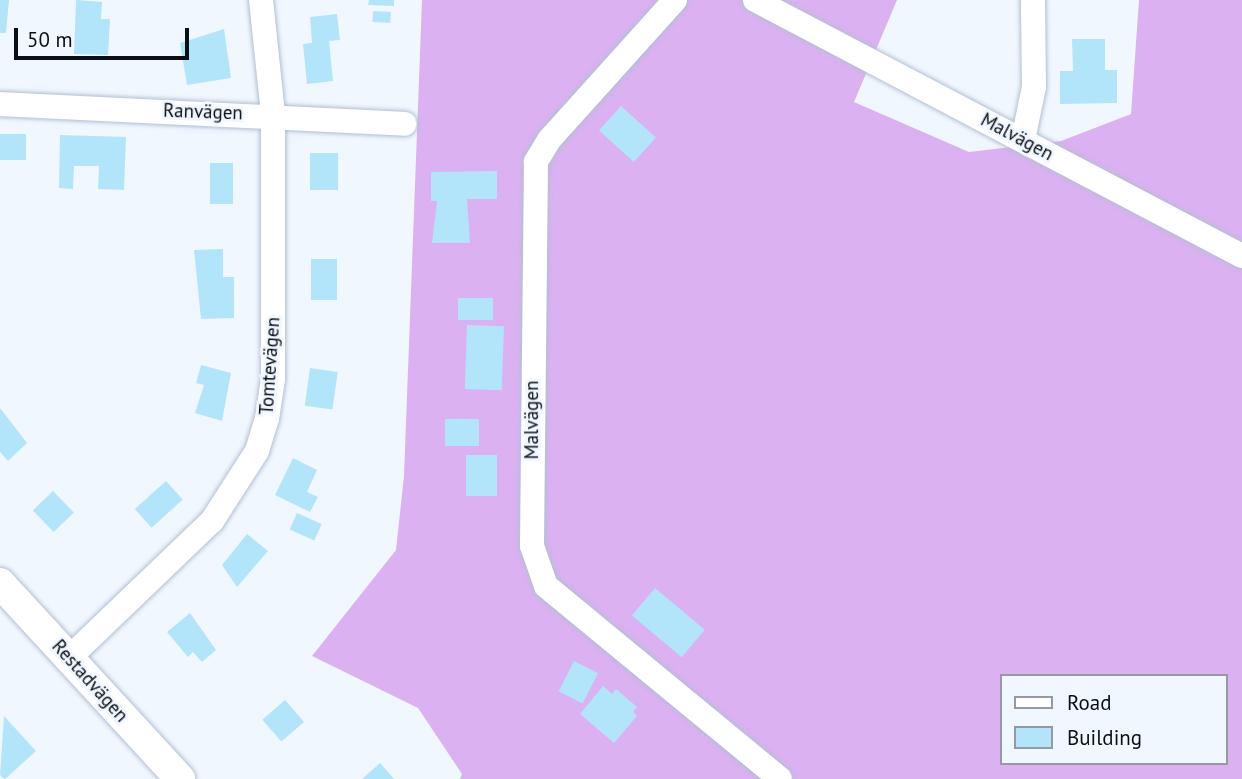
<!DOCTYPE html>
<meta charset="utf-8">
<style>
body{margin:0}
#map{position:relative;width:1242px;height:779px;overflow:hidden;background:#f1f7ff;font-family:"PT Sans",sans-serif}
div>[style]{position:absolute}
.forest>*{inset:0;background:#dbb1f2}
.building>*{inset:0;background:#b2e4fa;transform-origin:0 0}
.roads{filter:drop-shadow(0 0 2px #b2c0d3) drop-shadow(0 0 2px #b2c0d3)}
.minor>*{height:24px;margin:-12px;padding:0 12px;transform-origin:12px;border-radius:12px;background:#fff}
.tertiary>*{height:30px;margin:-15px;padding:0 15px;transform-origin:15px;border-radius:15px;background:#fff}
span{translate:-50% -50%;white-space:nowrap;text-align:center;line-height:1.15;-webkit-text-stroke:6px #f1f7ff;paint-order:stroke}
.street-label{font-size:19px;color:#0a0f16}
.legend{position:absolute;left:1000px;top:674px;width:228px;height:91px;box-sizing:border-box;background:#f1f7ff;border:2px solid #959aa2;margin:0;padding:9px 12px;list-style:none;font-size:21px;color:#0a0f16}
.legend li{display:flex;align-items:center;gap:14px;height:35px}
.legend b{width:35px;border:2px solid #959aa2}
.scale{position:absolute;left:14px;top:28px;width:175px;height:32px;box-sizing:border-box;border:4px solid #0a0f16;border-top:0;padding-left:9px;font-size:21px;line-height:24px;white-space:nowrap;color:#0a0f16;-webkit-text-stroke:5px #f1f7ff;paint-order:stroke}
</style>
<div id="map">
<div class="forest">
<i style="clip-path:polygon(evenodd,422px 0,897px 0,854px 102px,969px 152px,1061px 141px,1131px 114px,1139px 0,1242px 0,1242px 779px,460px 779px,462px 774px,418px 708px,312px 656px,396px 550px,404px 476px,422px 0,1002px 676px,1226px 676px,1226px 763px,1002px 763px,1002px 676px)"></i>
</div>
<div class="building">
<i style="clip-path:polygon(0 0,9px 0,6px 33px,0 33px)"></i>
<i style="clip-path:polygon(76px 0,102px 2px,101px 19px,110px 19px,108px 55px,74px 54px)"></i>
<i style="clip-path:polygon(369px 0,394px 0,394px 6px,368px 5px)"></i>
<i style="left:373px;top:11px;width:18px;height:11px;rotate:3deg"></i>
<i style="clip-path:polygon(337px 14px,340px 40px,329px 41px,333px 81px,307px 84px,303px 44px,312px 43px,310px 17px)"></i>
<i style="clip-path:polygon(224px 29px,231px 78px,187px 85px,180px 43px)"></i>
<i style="clip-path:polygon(1072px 39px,1105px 39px,1105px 70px,1117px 70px,1117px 103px,1060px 104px,1060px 71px,1073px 71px)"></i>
<i style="left:621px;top:106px;width:47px;height:33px;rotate:42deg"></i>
<i style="left:0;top:134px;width:26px;height:26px"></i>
<i style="clip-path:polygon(60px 135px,126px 137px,124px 190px,98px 189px,99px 166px,74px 166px,73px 189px,59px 188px)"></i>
<i style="left:310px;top:153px;width:28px;height:37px"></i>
<i style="left:233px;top:163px;width:41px;height:23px;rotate:90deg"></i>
<i style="clip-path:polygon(497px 171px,497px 199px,467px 199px,470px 243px,432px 243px,437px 201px,431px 201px,431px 172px)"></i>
<i style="clip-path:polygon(223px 249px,223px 277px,234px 277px,234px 318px,201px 319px,194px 250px)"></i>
<i style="left:311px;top:259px;width:26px;height:41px"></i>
<i style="left:458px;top:298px;width:35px;height:22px"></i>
<i style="left:467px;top:325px;width:37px;height:64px;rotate:2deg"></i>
<i style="clip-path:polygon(201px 365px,231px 373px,222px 421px,195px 413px,204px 385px,196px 383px)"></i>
<i style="left:310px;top:368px;width:28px;height:38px;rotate:8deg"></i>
<i style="clip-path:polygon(0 408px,27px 443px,8px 461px,0 452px)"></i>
<i style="left:445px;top:419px;width:34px;height:27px"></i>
<i style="left:466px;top:455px;width:31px;height:41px"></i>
<i style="clip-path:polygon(293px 458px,317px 470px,307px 492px,318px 497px,310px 512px,275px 495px)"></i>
<i style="left:166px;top:481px;width:25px;height:42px;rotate:48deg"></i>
<i style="left:53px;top:491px;width:30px;height:28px;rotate:46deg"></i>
<i style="left:297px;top:513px;width:27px;height:18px;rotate:24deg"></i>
<i style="clip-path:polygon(247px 534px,268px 551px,237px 587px,222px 565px)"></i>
<i style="left:655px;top:588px;width:65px;height:36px;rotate:40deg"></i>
<i style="clip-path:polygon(190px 613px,216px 650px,202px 662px,193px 652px,188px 657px,167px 632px)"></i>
<i style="left:574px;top:661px;width:27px;height:34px;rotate:27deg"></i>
<i style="clip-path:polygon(603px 686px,612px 694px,616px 689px,637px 707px,633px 712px,637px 716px,614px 743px,580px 714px)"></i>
<i style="left:285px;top:700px;width:29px;height:30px;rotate:49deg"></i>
<i style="clip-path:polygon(4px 716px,36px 751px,5px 779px,0 775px)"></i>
<i style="clip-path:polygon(380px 763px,394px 779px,362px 779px)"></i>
</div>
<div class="roads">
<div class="minor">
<i style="left:675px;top:0;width:188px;rotate:132deg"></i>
<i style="left:549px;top:140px;width:26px;rotate:121deg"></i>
<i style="left:536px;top:162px;width:384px;rotate:90.6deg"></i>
<i style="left:532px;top:546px;width:42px;rotate:70.7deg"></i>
<i style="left:546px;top:586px;width:303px;rotate:39.5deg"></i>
<i style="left:755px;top:0;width:550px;rotate:27.73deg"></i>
<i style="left:0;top:104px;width:405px;rotate:2.8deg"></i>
<i style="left:1023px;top:140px;width:54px;rotate:-78.3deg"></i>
<i style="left:1034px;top:87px;width:87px;rotate:-90.7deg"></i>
<i style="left:70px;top:657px;width:197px;rotate:-43.8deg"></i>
<i style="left:212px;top:521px;width:83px;rotate:-57.3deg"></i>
<i style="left:257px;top:451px;width:34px;rotate:-73deg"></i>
<i style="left:267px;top:419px;width:40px;rotate:-81.5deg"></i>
<i style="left:273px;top:379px;width:265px;rotate:-90deg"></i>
<i style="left:273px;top:114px;width:115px;rotate:-96deg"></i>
</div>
<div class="tertiary">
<i style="left:0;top:583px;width:266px;rotate:47.4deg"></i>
</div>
</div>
<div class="street-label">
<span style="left:203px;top:112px;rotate:2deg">Ranvägen</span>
<span style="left:1017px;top:137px;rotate:28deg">Malvägen</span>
<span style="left:270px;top:366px;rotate:-86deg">Tomtevägen</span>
<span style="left:532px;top:420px;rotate:-90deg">Malvägen</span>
<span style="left:90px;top:681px;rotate:48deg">Restadvägen</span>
</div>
<ul class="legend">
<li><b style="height:9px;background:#fff"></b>Road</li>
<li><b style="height:19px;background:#b2e4fa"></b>Building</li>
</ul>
<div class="scale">50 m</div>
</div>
